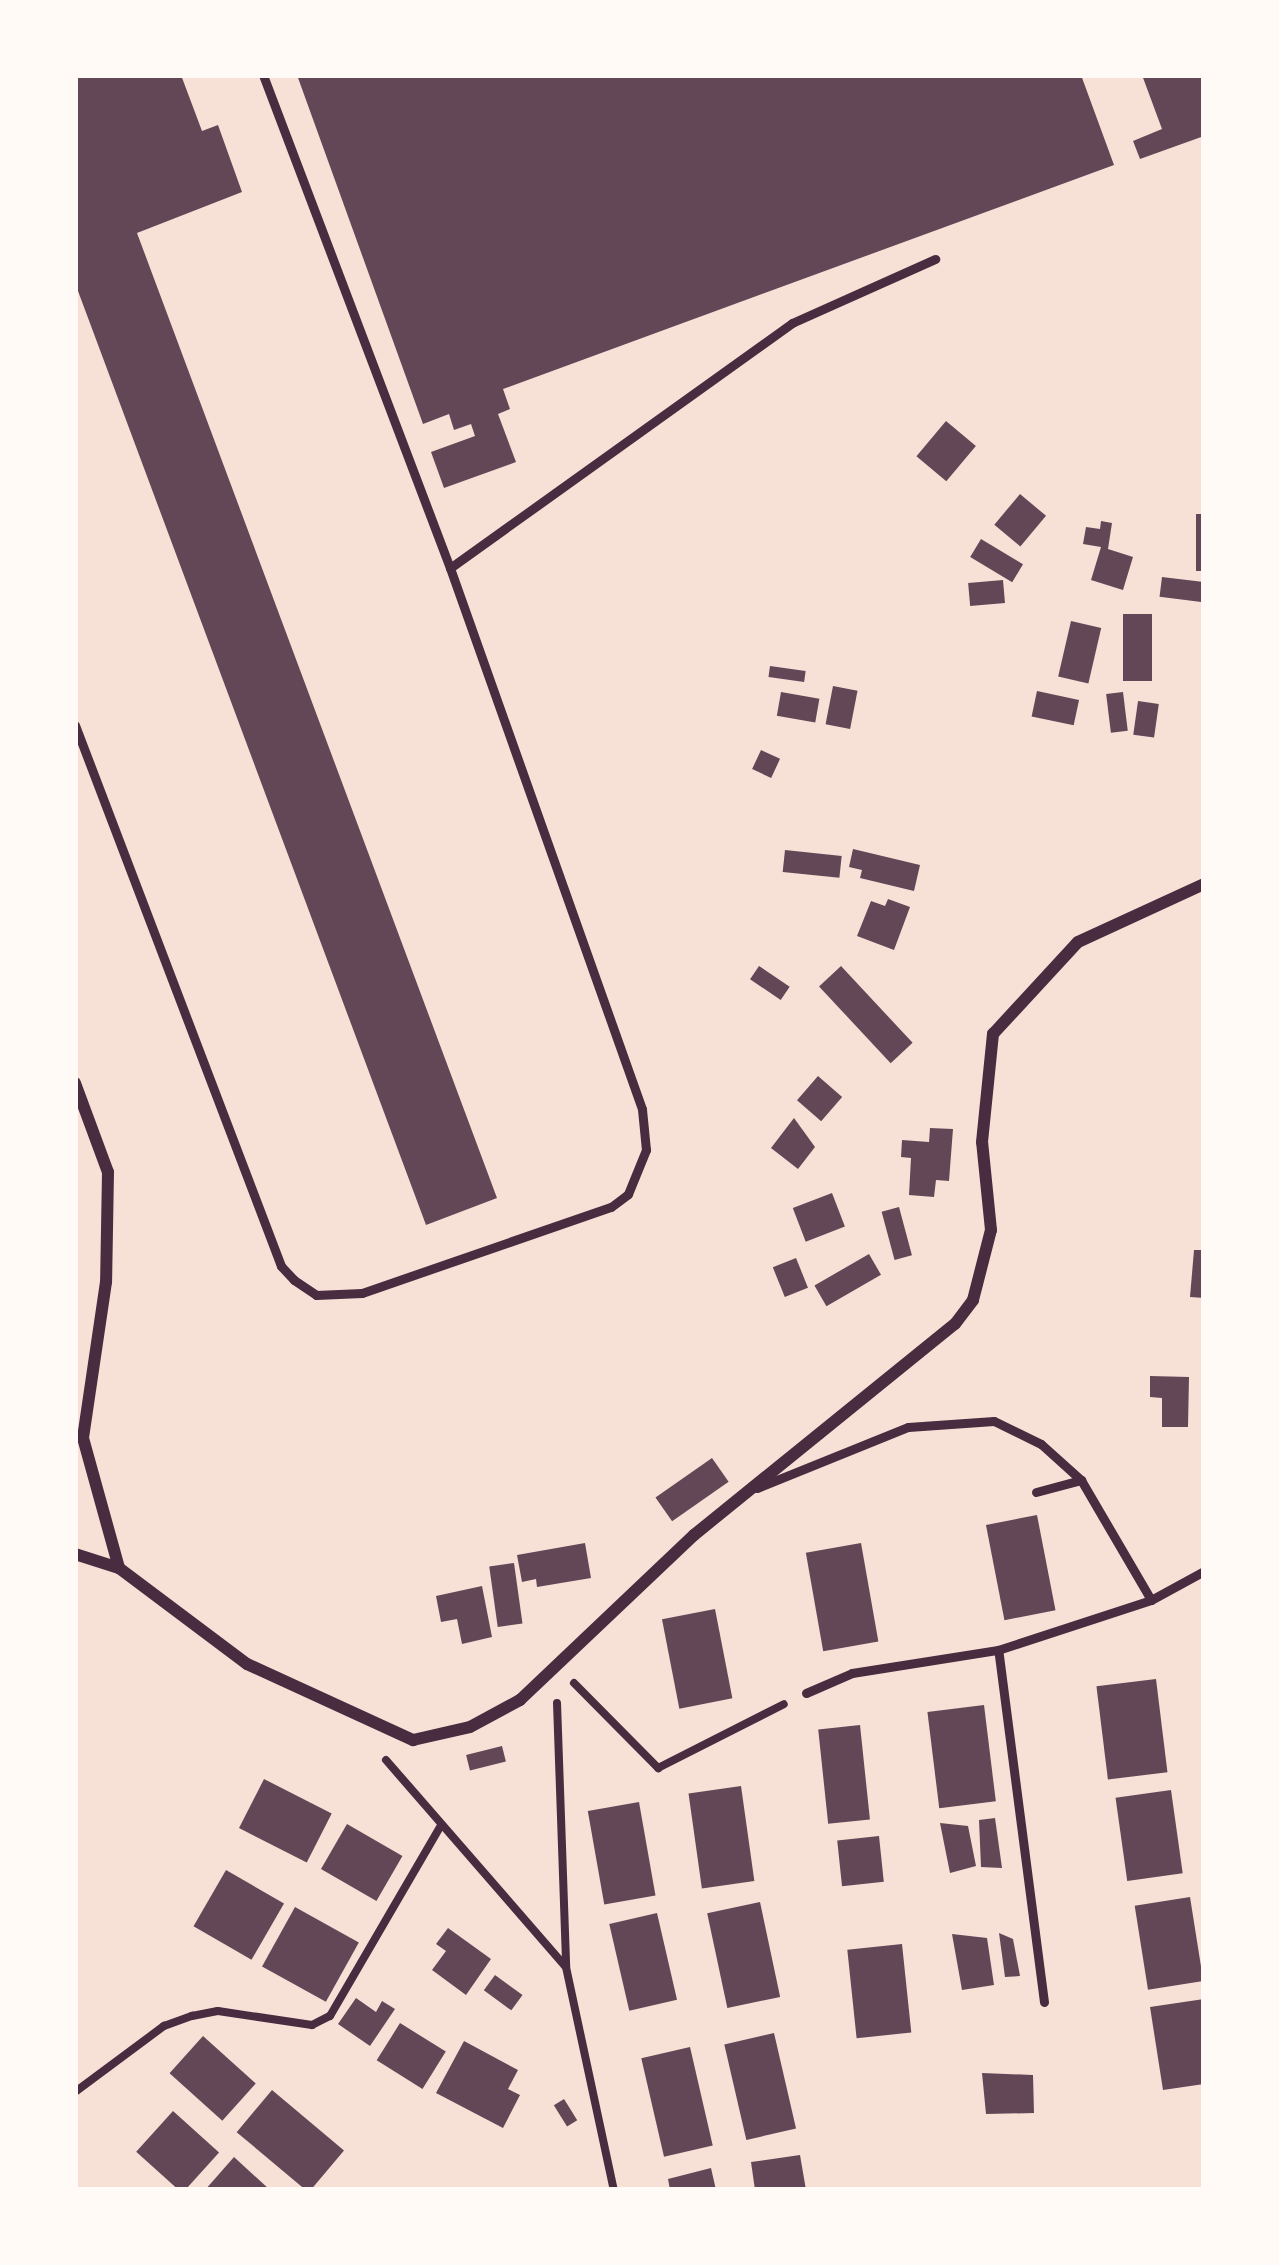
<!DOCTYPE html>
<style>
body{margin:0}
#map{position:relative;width:1279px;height:2265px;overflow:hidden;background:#f7e1d7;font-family:"DM Sans",sans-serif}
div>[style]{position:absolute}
.building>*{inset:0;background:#644757;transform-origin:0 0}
.path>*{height:8px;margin:-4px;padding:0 4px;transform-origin:4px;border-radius:4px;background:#4a2c40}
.service>*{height:9px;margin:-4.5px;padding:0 4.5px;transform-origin:4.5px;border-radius:4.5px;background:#4a2c40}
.minor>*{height:12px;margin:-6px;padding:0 6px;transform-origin:6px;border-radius:6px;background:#4a2c40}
span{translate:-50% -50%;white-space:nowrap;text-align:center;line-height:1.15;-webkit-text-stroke:10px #fffaf5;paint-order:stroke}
.frame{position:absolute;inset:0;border:78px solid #fffaf5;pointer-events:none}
</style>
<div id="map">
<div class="building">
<i style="clip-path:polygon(75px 75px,181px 75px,202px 131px,218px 125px,242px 192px,137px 233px,497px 1198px,426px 1225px,75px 283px)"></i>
<i style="clip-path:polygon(297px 75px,1081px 75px,1114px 165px,503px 389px,510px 409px,498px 414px,516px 462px,444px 488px,431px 452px,475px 436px,471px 424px,454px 430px,449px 414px,423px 424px)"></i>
<i style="clip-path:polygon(1142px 75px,1204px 75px,1204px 136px,1140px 159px,1133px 141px,1162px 129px)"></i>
<i style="left:946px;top:421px;width:39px;height:46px;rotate:40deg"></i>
<i style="left:1020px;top:494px;width:34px;height:40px;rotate:40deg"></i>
<i style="left:1196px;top:514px;width:8px;height:57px"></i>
<i style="clip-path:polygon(1101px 521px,1112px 523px,1108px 549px,1133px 557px,1123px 590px,1091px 580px,1101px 547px,1083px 544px,1086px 527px,1100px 529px)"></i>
<i style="left:981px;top:539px;width:49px;height:21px;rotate:31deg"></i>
<i style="left:1162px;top:577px;width:42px;height:20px;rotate:7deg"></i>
<i style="left:1003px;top:580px;width:23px;height:35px;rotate:85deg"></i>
<i style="left:1152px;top:614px;width:67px;height:29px;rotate:90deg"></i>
<i style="left:1071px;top:621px;width:31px;height:57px;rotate:13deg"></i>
<i style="left:770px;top:666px;width:36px;height:11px;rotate:8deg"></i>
<i style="left:833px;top:686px;width:25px;height:39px;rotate:11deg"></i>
<i style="left:1037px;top:691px;width:43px;height:26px;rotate:12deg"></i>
<i style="left:781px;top:692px;width:39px;height:24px;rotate:10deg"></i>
<i style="left:1123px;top:692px;width:39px;height:17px;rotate:83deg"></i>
<i style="left:1138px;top:701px;width:21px;height:34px;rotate:8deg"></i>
<i style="left:761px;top:750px;width:21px;height:21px;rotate:25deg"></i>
<i style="clip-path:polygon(853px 849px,920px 865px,914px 891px,860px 878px,862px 870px,849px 867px)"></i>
<i style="left:785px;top:850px;width:57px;height:22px;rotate:6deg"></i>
<i style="clip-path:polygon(888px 899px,910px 907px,894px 950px,857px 936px,871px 901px,885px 906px)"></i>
<i style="left:759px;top:966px;width:37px;height:16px;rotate:34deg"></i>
<i style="left:841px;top:966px;width:105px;height:30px;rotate:47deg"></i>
<i style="left:818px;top:1076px;width:32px;height:32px;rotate:41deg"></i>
<i style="clip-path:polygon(794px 1118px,815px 1147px,798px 1169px,771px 1148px)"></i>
<i style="clip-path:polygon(930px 1128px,953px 1129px,949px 1181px,936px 1180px,934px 1197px,909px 1195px,911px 1158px,901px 1157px,902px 1140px,929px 1142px)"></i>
<i style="left:832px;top:1193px;width:36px;height:42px;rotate:69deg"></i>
<i style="left:899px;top:1207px;width:50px;height:18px;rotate:75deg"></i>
<i style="clip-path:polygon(1194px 1250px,1204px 1250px,1204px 1298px,1190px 1297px)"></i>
<i style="left:869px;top:1254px;width:24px;height:63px;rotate:60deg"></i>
<i style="left:796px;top:1258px;width:32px;height:25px;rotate:68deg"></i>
<i style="clip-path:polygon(1150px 1376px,1189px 1377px,1188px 1427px,1162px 1427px,1162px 1398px,1150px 1397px)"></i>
<i style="left:712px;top:1458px;width:29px;height:69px;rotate:55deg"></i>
<i style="left:1037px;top:1515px;width:97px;height:52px;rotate:79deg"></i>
<i style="clip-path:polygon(585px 1543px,591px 1578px,537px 1587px,536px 1579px,522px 1582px,517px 1555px)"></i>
<i style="left:861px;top:1543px;width:100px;height:56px;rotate:80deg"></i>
<i style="left:514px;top:1563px;width:61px;height:25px;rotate:82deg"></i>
<i style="clip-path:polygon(482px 1586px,492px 1637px,462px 1644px,457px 1619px,441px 1622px,436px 1596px)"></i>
<i style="left:715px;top:1609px;width:91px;height:54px;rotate:79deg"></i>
<i style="left:1156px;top:1679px;width:94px;height:60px;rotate:83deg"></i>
<i style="left:984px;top:1705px;width:97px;height:57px;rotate:83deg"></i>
<i style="left:860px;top:1725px;width:95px;height:42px;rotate:84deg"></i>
<i style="left:502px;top:1746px;width:16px;height:37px;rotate:76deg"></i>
<i style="left:264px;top:1779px;width:76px;height:55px;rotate:27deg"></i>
<i style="left:741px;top:1786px;width:96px;height:53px;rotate:82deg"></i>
<i style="left:1171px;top:1790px;width:84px;height:56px;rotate:82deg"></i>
<i style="left:639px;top:1802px;width:95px;height:52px;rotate:80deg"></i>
<i style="clip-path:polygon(995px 1818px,1002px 1868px,981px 1867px,979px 1820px)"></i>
<i style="clip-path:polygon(940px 1823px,968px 1826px,976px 1866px,950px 1873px)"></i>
<i style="left:347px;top:1824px;width:64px;height:52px;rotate:30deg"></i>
<i style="left:879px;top:1836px;width:46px;height:42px;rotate:84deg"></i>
<i style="left:226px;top:1870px;width:67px;height:65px;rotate:30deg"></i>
<i style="left:1190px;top:1897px;width:85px;height:56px;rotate:81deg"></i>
<i style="left:760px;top:1902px;width:97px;height:54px;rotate:78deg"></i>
<i style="left:295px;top:1907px;width:73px;height:68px;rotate:29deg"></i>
<i style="left:657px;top:1913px;width:89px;height:49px;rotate:77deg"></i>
<i style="clip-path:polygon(448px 1928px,491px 1959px,466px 1995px,432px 1970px,446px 1951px,436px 1944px)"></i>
<i style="clip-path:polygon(999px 1933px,1013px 1939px,1020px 1976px,1005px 1977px)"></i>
<i style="clip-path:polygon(952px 1934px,987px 1938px,994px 1985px,962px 1990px)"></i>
<i style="left:902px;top:1944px;width:89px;height:55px;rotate:84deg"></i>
<i style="left:495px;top:1975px;width:34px;height:19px;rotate:36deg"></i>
<i style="clip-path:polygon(356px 1998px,376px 2012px,382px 2001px,395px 2009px,370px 2046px,338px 2024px)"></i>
<i style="clip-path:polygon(1204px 1999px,1204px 2084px,1163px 2090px,1150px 2007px)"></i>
<i style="left:400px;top:2023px;width:54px;height:44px;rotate:32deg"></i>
<i style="left:774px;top:2033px;width:98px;height:51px;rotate:77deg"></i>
<i style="left:203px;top:2036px;width:71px;height:50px;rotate:42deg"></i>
<i style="clip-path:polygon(464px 2041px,518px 2070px,508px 2089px,520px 2095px,503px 2128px,436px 2093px)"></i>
<i style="left:690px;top:2047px;width:101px;height:50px;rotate:77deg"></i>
<i style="clip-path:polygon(982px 2073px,1033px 2075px,1034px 2113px,986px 2114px)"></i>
<i style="left:272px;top:2090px;width:94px;height:55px;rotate:40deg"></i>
<i style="left:564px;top:2099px;width:25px;height:12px;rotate:58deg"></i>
<i style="left:173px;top:2111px;width:62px;height:55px;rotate:42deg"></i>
<i style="clip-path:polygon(800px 2155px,806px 2190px,755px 2190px,751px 2162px)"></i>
<i style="clip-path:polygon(234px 2157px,270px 2190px,205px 2190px)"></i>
<i style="clip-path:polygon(711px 2168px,716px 2190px,670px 2190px,668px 2179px)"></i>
</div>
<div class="path">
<i style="left:574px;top:1683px;width:120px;rotate:45.3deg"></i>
<i style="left:658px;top:1768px;width:141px;rotate:-26.9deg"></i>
<i style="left:557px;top:1703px;width:264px;rotate:88deg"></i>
<i style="left:566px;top:1967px;width:228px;rotate:77.9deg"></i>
<i style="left:386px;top:1760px;width:273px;rotate:49deg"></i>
<i style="left:75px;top:2092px;width:111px;rotate:-36.6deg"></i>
<i style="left:164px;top:2026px;width:30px;rotate:-20deg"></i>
<i style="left:192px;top:2016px;width:26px;rotate:-11deg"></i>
<i style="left:218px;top:2011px;width:95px;rotate:8.5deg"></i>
<i style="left:312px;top:2025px;width:20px;rotate:-27deg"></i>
<i style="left:330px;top:2016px;width:219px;rotate:-59.8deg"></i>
</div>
<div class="service">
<i style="left:450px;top:568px;width:421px;rotate:-35.6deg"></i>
<i style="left:792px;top:323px;width:157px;rotate:-24.1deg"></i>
<i style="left:75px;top:725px;width:579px;rotate:69.15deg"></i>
<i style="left:281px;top:1266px;width:19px;rotate:47deg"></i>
<i style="left:294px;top:1280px;width:27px;rotate:34deg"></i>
<i style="left:316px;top:1295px;width:46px;rotate:-2.5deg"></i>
<i style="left:362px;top:1293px;width:263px;rotate:-19.1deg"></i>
<i style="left:611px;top:1207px;width:21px;rotate:-37deg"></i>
<i style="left:628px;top:1194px;width:48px;rotate:-67.8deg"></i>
<i style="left:646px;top:1150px;width:41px;rotate:-95.6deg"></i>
<i style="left:642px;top:1109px;width:574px;rotate:-109.54deg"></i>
<i style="left:450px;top:568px;width:527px;rotate:-110.77deg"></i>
<i style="left:757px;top:1488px;width:163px;rotate:-22deg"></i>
<i style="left:908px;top:1427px;width:86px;rotate:-4deg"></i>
<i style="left:994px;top:1421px;width:52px;rotate:26.1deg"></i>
<i style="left:1041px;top:1444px;width:54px;rotate:42deg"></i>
<i style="left:1081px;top:1480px;width:139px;rotate:59.7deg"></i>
<i style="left:1151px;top:1600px;width:60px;rotate:-28.7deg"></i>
<i style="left:1036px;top:1492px;width:47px;rotate:-14.9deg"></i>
<i style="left:806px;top:1693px;width:50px;rotate:-23.5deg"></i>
<i style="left:852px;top:1673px;width:148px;rotate:-9deg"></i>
<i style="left:1044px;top:2002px;width:355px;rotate:-97.4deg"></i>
<i style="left:998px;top:1650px;width:161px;rotate:-18.1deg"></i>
</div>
<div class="minor">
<i style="left:75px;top:1083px;width:95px;rotate:69.7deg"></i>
<i style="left:108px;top:1172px;width:110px;rotate:91deg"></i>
<i style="left:106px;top:1282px;width:158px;rotate:98.4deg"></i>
<i style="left:83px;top:1438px;width:135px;rotate:74.5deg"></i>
<i style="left:75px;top:1554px;width:46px;rotate:17.7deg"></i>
<i style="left:119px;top:1568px;width:160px;rotate:36.9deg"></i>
<i style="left:247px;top:1664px;width:183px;rotate:24.6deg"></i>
<i style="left:413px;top:1740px;width:58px;rotate:-12.8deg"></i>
<i style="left:470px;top:1727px;width:57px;rotate:-28.4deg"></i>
<i style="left:520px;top:1700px;width:240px;rotate:-43.5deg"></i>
<i style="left:694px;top:1535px;width:336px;rotate:-39deg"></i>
<i style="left:955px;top:1324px;width:30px;rotate:-53deg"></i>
<i style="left:973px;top:1300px;width:72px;rotate:-75.6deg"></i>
<i style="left:991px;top:1230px;width:88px;rotate:-95.8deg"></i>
<i style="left:982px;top:1142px;width:109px;rotate:-84.2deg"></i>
<i style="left:993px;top:1034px;width:125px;rotate:-47.3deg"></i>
<i style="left:1078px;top:942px;width:139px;rotate:-24.7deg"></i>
</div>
<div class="frame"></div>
</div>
